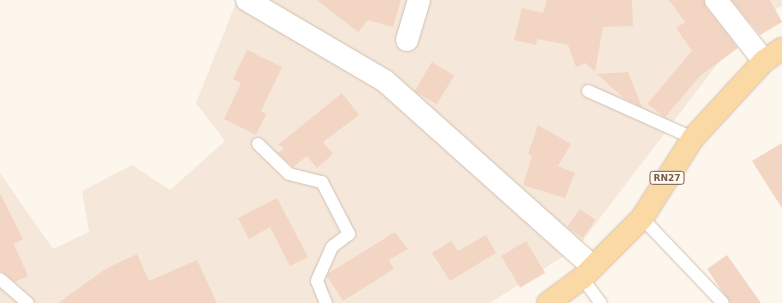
<!DOCTYPE html>
<style>
body{margin:0}
#map{position:relative;width:782px;height:303px;overflow:hidden;background:#fdf6ec;font-family:"DejaVu Sans",sans-serif}
div>[style]{position:absolute}
.residential>*{inset:0;background:#f5e8da}
.building>*{inset:0;background:#f3d5c3;transform-origin:0 0}
.roads{filter:drop-shadow(0 0 1px #d1beb0) drop-shadow(0 0 1px #d1beb0)}
.service>*{height:12px;margin:-6px;padding:0 6px;transform-origin:6px;border-radius:6px;background:#fff}
.minor>*{height:22px;margin:-11px;padding:0 11px;transform-origin:11px;border-radius:11px;background:#fff}
.primary>*{height:22px;margin:-11px;padding:0 11px;transform-origin:11px;border-radius:11px;background:#fbd9a5}
span{translate:-50% -50%;white-space:nowrap;text-align:center;line-height:1.15;-webkit-text-stroke:3px #fffaf3;paint-order:stroke}
.shield-label span{padding:1px 3px;background:#fffaf3;border:1px solid;border-radius:3px;-webkit-text-stroke-width:0}
.shield-label{font-size:9px;color:#7a5c4d;font-weight:700}
</style>
<div id="map">
<div class="residential">
<i style="clip-path:polygon(237px 0,782px 0,782px 6px,747px 25px,578px 247px,490px 303px,0 303px,0 173px,53px 249px,89px 232px,82px 191px,132px 165px,170px 190px,225px 141px,196px 103px)"></i>
</div>
<div class="building">
<i style="clip-path:polygon(317px 0,401px 0,393px 27px,368px 20px,358px 32px)"></i>
<i style="clip-path:polygon(547px 0,632px 0,633px 26px,603px 27px,595px 72px,585px 63px,576px 67px,568px 45px,537px 39px,536px 45px,514px 40px,522px 8px,543px 13px)"></i>
<i style="clip-path:polygon(669px 0,704px 0,706px 8px,738px 48px,700px 76px,665px 117px,647px 104px,692px 51px,676px 28px,685px 22px)"></i>
<i style="clip-path:polygon(732px 0,770px 0,782px 22px,760px 35px)"></i>
<i style="clip-path:polygon(247px 50px,282px 67px,261px 111px,266px 114px,256px 135px,224px 119px,241px 83px,233px 79px)"></i>
<i style="left:432px;top:62px;width:26px;height:34px;rotate:31deg"></i>
<i style="clip-path:polygon(628px 72px,642px 107px,625px 99px,597px 74px)"></i>
<i style="clip-path:polygon(342px 93px,359px 115px,323px 142px,333px 154px,317px 168px,307px 156px,293px 167px,278px 153px,284px 148px,278px 145px)"></i>
<i style="clip-path:polygon(538px 125px,571px 144px,558px 166px,575px 173px,565px 198px,523px 185px,532px 156px,528px 154px)"></i>
<i style="clip-path:polygon(782px 143px,782px 208px,752px 161px)"></i>
<i style="clip-path:polygon(0 193px,23px 239px,14px 244px,28px 276px,15px 282px,0 270px)"></i>
<i style="clip-path:polygon(277px 198px,308px 257px,290px 266px,270px 227px,249px 239px,238px 218px)"></i>
<i style="left:580px;top:209px;width:19px;height:22px;rotate:35deg"></i>
<i style="clip-path:polygon(395px 232px,408px 249px,389px 260px,394px 269px,343px 301px,327px 276px,329px 273px)"></i>
<i style="clip-path:polygon(486px 235px,496px 253px,450px 281px,432px 253px,451px 241px,458px 251px)"></i>
<i style="left:526px;top:241px;width:37px;height:29px;rotate:59deg"></i>
<i style="clip-path:polygon(137px 254px,149px 281px,197px 260px,217px 303px,58px 303px,107px 268px)"></i>
<i style="clip-path:polygon(727px 255px,761px 303px,730px 303px,722px 291px,707px 269px)"></i>
</div>
<div class="roads">
<div class="service">
<i style="left:588px;top:91px;width:115px;rotate:24.1deg"></i>
<i style="left:258px;top:144px;width:43px;rotate:44.1deg"></i>
<i style="left:289px;top:174px;width:34px;rotate:14deg"></i>
<i style="left:322px;top:182px;width:59px;rotate:62.6deg"></i>
<i style="left:349px;top:234px;width:21px;rotate:143deg"></i>
<i style="left:332px;top:247px;width:37px;rotate:114deg"></i>
<i style="left:317px;top:281px;width:24px;rotate:68deg"></i>
<i style="left:642px;top:218px;width:117px;rotate:46.4deg"></i>
<i style="left:582px;top:278px;width:31px;rotate:53deg"></i>
<i style="left:0;top:279px;width:37px;rotate:41deg"></i>
</div>
<div class="minor">
<i style="left:247px;top:0;width:160px;rotate:30.4deg"></i>
<i style="left:385px;top:81px;width:279px;rotate:41.8deg"></i>
<i style="left:716px;top:0;width:78px;rotate:51.8deg"></i>
<i style="left:407px;top:40px;width:42px;rotate:-73.3deg"></i>
</div>
<div class="primary">
<i style="left:548px;top:303px;width:42px;rotate:-36.3deg"></i>
<i style="left:582px;top:278px;width:85px;rotate:-45deg"></i>
<i style="left:642px;top:218px;width:95px;rotate:-57.5deg"></i>
<i style="left:693px;top:138px;width:105px;rotate:-47.3deg"></i>
<i style="left:764px;top:61px;width:22px;rotate:-34deg"></i>
</div>
</div>
<div class="shield-label">
<span style="left:667px;top:178px">RN27</span>
</div>
</div>
